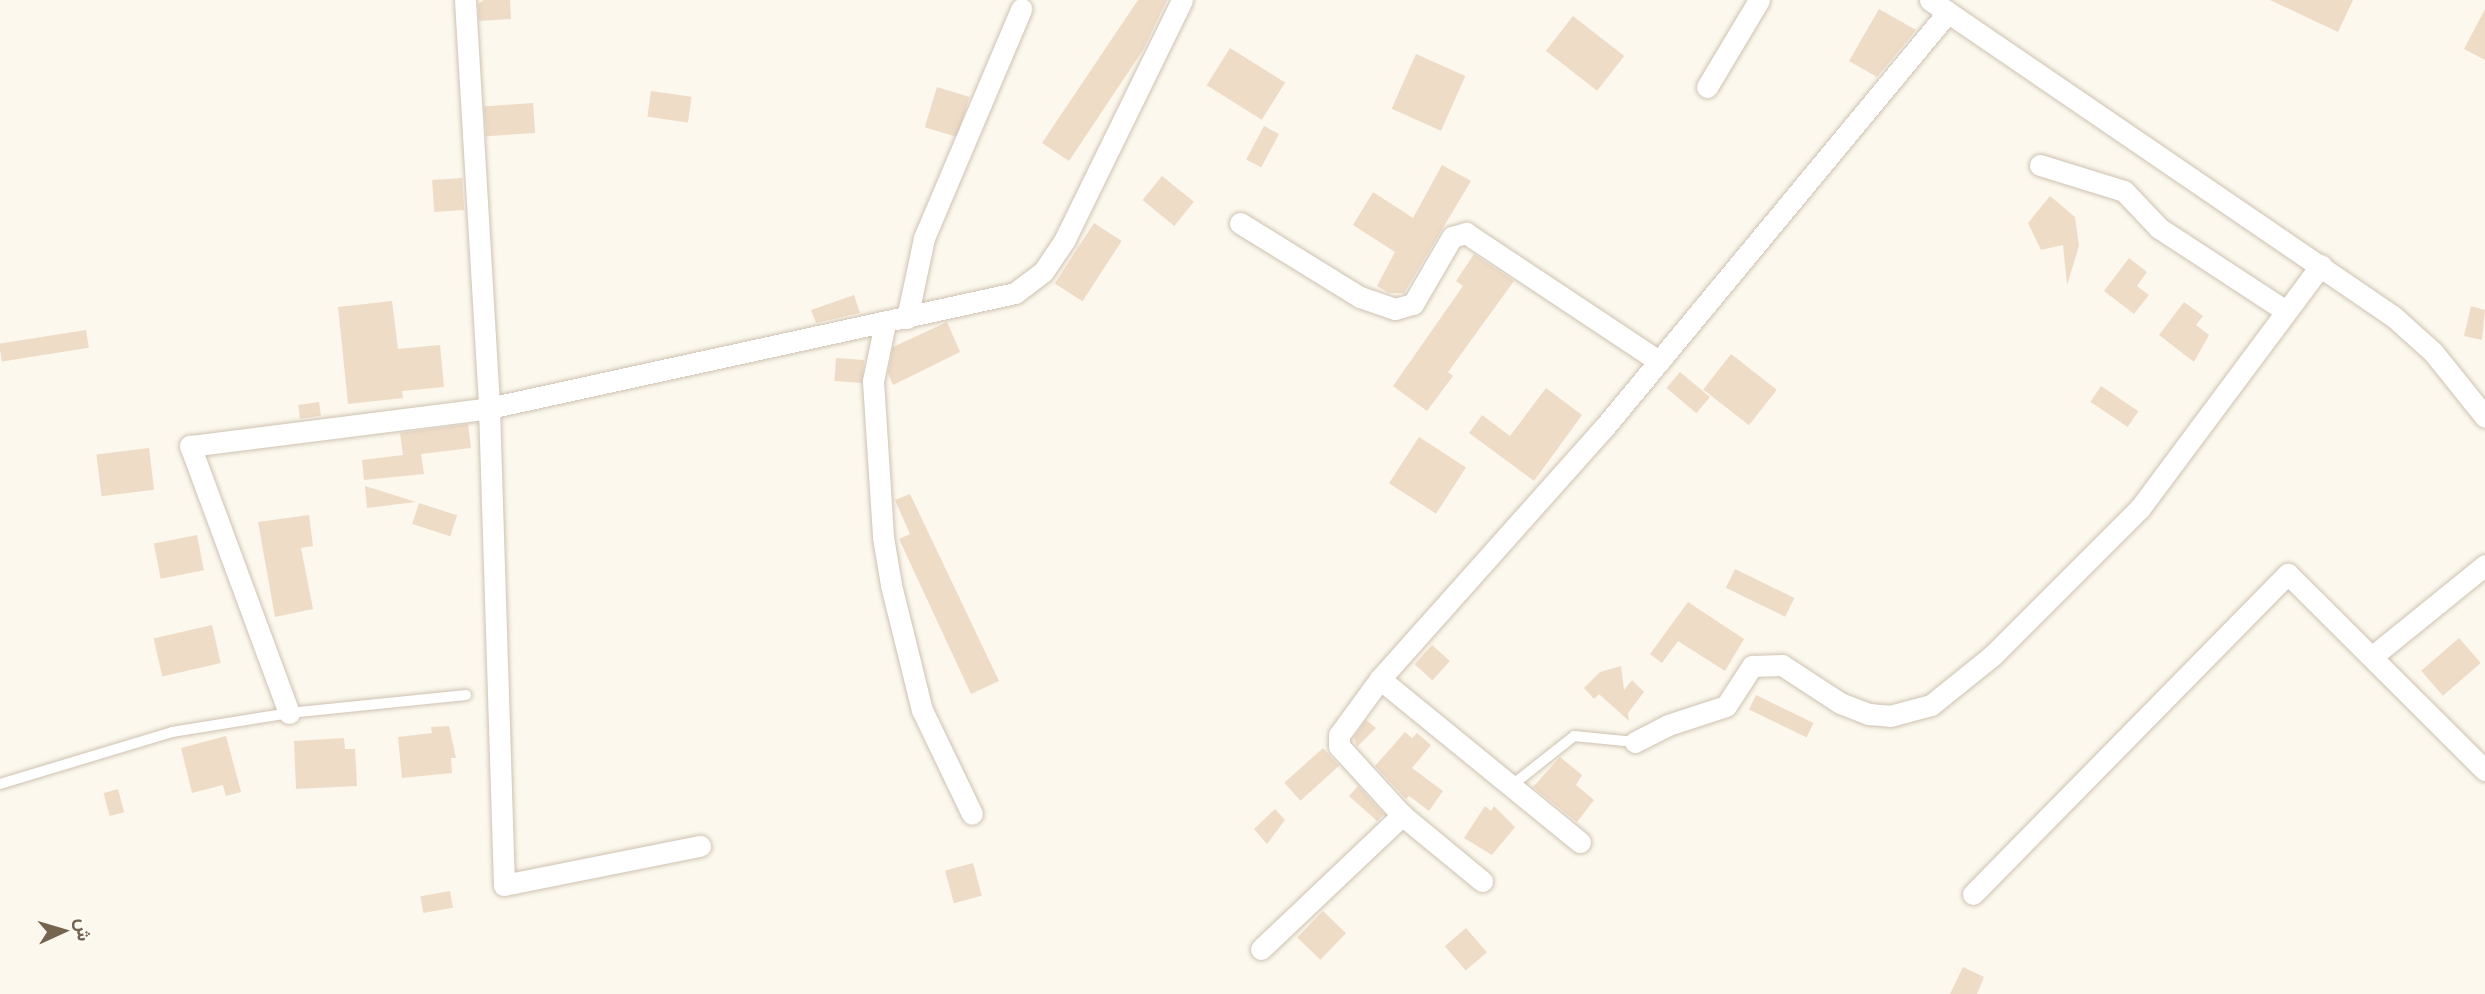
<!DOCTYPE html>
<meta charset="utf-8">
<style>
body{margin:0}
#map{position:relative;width:2485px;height:994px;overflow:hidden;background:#fcf8ed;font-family:"Public Sans",Vazirmatn,sans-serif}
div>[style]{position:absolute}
.building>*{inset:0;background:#efdcc7;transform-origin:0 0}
.roads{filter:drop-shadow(0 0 2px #cec2b2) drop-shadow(0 0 2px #cec2b2)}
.service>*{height:10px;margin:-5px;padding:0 5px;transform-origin:5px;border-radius:5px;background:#fff}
.minor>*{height:21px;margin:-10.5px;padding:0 10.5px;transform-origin:10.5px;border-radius:10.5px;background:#fff}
span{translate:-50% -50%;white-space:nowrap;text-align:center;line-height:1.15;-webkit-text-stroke:6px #fefbf4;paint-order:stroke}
.north{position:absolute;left:28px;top:896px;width:70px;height:70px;-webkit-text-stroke:5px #fefbf4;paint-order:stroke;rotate:86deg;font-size:19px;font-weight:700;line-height:28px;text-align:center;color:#766350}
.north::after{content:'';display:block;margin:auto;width:24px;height:32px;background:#766350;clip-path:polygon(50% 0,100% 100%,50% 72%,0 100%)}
</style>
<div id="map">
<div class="building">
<i style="clip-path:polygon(484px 0,510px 0,511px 19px,479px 21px,478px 4px)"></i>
<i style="clip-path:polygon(1138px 0,1167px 0,1143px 50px,1069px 161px,1042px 143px)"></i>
<i style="clip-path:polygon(2270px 0,2353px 0,2338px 32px)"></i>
<i style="clip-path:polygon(1879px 9px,1916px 30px,1877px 77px,1849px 61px)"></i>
<i style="clip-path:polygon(2485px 9px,2485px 60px,2464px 49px)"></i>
<i style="left:1573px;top:16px;width:65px;height:44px;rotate:38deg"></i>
<i style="left:1230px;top:48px;width:65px;height:44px;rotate:32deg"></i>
<i style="left:1416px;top:54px;width:54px;height:60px;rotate:24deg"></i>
<i style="left:937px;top:87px;width:34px;height:42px;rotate:17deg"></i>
<i style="left:651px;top:91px;width:41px;height:26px;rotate:8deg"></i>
<i style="left:533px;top:103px;width:30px;height:49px;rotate:86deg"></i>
<i style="left:1264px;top:126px;width:17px;height:38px;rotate:28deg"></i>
<i style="clip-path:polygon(1442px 165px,1471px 181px,1404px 293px,1389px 293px,1377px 286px,1395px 252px,1353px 225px,1373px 192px,1413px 218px)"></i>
<i style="left:1162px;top:176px;width:41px;height:31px;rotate:39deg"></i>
<i style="left:462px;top:178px;width:32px;height:30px;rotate:86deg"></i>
<i style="clip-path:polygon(2050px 196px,2075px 217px,2079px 246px,2067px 285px,2063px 245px,2041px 250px,2028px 223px)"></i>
<i style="left:1094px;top:223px;width:33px;height:72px;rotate:33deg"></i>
<i style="clip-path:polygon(1474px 254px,1514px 281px,1448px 372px,1453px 376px,1427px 411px,1393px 386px,1463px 286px,1456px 281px)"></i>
<i style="clip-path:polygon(2129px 258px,2147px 272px,2137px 286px,2149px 295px,2134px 314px,2104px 291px)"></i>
<i style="clip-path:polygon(854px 295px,860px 313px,816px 323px,811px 310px)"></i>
<i style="clip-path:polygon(392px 301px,398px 349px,440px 345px,444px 387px,402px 391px,403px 398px,348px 404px,338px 307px)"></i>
<i style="clip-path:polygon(2184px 302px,2203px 316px,2196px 325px,2209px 335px,2194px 362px,2159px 335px)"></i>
<i style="clip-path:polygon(2471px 306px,2485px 310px,2482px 340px,2464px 336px)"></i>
<i style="clip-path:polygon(947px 322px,960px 352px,893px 385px,888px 373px,893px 347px)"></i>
<i style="left:86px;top:330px;width:18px;height:88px;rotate:81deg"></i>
<i style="left:1731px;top:354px;width:58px;height:45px;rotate:38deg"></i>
<i style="left:836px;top:358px;width:28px;height:23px;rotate:4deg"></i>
<i style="left:1680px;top:372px;width:39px;height:21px;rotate:40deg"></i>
<i style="left:2101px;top:386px;width:45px;height:19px;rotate:34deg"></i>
<i style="clip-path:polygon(1546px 388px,1582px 415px,1534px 481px,1469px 433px,1482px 415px,1510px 436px)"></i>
<i style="left:319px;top:402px;width:14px;height:21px;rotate:82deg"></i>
<i style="clip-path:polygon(468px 424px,471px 448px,421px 454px,424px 474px,364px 480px,362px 460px,403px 455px,400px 433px)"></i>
<i style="left:1419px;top:437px;width:56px;height:55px;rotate:33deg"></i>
<i style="left:149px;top:448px;width:42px;height:53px;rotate:83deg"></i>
<i style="clip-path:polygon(365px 486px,416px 502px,367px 508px)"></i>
<i style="clip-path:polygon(910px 494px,999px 681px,971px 694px,899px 539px,910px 534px,895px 500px)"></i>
<i style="left:419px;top:503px;width:40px;height:22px;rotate:18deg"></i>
<i style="clip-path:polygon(309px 515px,313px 546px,301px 548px,313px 609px,275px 617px,258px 522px)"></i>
<i style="left:197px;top:535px;width:36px;height:44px;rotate:79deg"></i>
<i style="left:1735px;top:569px;width:66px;height:21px;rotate:26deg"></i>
<i style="clip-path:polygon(1688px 602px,1744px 639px,1725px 671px,1678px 641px,1662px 663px,1650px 654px)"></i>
<i style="left:212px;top:625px;width:39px;height:60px;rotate:77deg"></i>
<i style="left:2459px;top:638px;width:33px;height:50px;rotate:49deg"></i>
<i style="left:1432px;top:645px;width:24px;height:26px;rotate:42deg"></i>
<i style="clip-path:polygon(1621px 666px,1624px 690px,1632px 680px,1644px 692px,1628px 713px,1629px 721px,1599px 694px,1594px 699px,1584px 688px,1600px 672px)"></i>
<i style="left:1756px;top:695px;width:64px;height:16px;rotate:26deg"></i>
<i style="clip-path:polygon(1366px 720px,1376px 728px,1357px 747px,1354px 737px)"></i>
<i style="clip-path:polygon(449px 726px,456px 758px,451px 758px,452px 773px,402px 778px,398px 737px,432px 733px,431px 727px)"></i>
<i style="clip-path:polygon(1405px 732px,1412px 738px,1417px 733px,1431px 745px,1412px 768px,1443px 791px,1429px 811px,1409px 796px,1406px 799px,1375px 766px)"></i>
<i style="clip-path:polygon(226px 736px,241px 792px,226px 796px,223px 785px,192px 793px,181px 748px)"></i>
<i style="clip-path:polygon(344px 738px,345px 749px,355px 749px,357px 786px,296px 789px,294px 741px)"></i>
<i style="left:1323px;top:748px;width:24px;height:52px;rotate:48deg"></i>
<i style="clip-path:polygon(1560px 757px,1582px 775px,1576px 785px,1594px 800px,1577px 822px,1533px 787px)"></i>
<i style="clip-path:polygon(1358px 786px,1384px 814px,1377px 821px,1349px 796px)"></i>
<i style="left:118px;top:789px;width:24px;height:15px;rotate:75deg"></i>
<i style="clip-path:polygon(1485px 806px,1491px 811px,1494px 806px,1515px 827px,1492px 855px,1464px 838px)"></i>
<i style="clip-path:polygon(1275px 809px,1285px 820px,1267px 844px,1254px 829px)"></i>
<i style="left:973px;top:863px;width:34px;height:29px;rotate:75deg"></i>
<i style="left:450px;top:891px;width:17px;height:30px;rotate:80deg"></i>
<i style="left:1323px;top:911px;width:32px;height:37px;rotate:44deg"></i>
<i style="left:1466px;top:928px;width:32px;height:28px;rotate:49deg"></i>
<i style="clip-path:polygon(1963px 967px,1984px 977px,1977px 994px,1950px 994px)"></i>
</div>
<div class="roads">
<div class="service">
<i style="left:0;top:784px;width:180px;rotate:-16.8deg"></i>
<i style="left:172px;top:732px;width:119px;rotate:-9.2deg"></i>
<i style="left:289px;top:713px;width:178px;rotate:-5.8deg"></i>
<i style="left:1511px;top:786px;width:80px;rotate:-38.4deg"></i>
<i style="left:1574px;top:736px;width:61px;rotate:5.6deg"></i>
</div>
<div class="minor">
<i style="left:465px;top:0;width:409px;rotate:86.6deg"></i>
<i style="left:489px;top:408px;width:477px;rotate:88.2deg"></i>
<i style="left:504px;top:885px;width:200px;rotate:-11.3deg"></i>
<i style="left:1930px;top:0;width:562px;rotate:34.34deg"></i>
<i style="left:2394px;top:317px;width:52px;rotate:41.9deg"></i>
<i style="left:2433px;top:352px;width:83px;rotate:51.3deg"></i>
<i style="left:1707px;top:87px;width:101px;rotate:-59.1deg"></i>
<i style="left:2040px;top:165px;width:88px;rotate:17.2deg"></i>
<i style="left:2124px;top:191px;width:51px;rotate:46.6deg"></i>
<i style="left:2159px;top:228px;width:152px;rotate:33.2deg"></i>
<i style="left:1240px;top:223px;width:141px;rotate:31.7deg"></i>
<i style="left:1360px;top:297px;width:37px;rotate:19deg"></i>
<i style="left:1395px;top:309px;width:19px;rotate:-16deg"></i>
<i style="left:1413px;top:304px;width:78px;rotate:-59.8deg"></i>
<i style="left:1452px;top:237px;width:15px;rotate:-16deg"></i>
<i style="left:1466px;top:233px;width:232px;rotate:33.6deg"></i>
<i style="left:907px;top:318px;width:82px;rotate:-78deg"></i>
<i style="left:924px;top:238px;width:249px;rotate:-67deg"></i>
<i style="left:885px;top:323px;width:59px;rotate:101.7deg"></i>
<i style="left:873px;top:381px;width:156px;rotate:86.3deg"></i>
<i style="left:883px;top:537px;width:49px;rotate:80.5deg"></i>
<i style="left:891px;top:585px;width:129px;rotate:76.1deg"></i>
<i style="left:922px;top:710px;width:115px;rotate:64.3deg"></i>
<i style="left:2374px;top:655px;width:143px;rotate:-39deg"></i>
<i style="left:1380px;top:679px;width:258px;rotate:39.2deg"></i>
<i style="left:289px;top:713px;width:285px;rotate:-110.3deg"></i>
<i style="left:190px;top:446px;width:301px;rotate:-7.2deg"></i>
<i style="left:489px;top:408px;width:538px;rotate:-12.33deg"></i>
<i style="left:1015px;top:293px;width:35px;rotate:-37deg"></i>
<i style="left:1043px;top:272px;width:40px;rotate:-56deg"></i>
<i style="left:1065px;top:239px;width:266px;rotate:-63.9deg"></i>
<i style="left:1635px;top:742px;width:37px;rotate:-27deg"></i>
<i style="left:1668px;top:725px;width:61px;rotate:-18.1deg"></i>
<i style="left:1726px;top:706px;width:48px;rotate:-57deg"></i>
<i style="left:1752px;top:666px;width:30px;rotate:-2deg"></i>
<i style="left:1782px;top:665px;width:69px;rotate:33.2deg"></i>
<i style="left:1840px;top:703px;width:31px;rotate:21deg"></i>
<i style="left:1869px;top:714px;width:21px;rotate:5deg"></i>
<i style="left:1890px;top:716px;width:42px;rotate:-15deg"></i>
<i style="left:1931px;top:705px;width:78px;rotate:-38.8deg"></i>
<i style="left:1992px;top:656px;width:209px;rotate:-45deg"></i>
<i style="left:2140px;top:508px;width:303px;rotate:-53.3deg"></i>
<i style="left:1482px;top:881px;width:104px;rotate:-140.5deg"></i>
<i style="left:1402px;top:815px;width:93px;rotate:-132.4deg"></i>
<i style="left:1339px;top:746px;width:11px;rotate:-90deg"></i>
<i style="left:1339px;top:735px;width:69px;rotate:-53.8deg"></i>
<i style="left:1380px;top:679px;width:335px;rotate:-48.3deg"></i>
<i style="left:1603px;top:429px;width:541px;rotate:-50.4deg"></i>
<i style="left:1973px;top:894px;width:449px;rotate:-45.5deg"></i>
<i style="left:2288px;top:574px;width:278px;rotate:44.9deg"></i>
<i style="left:1261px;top:949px;width:195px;rotate:-43.5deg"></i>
</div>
</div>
<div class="north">ش</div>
</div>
